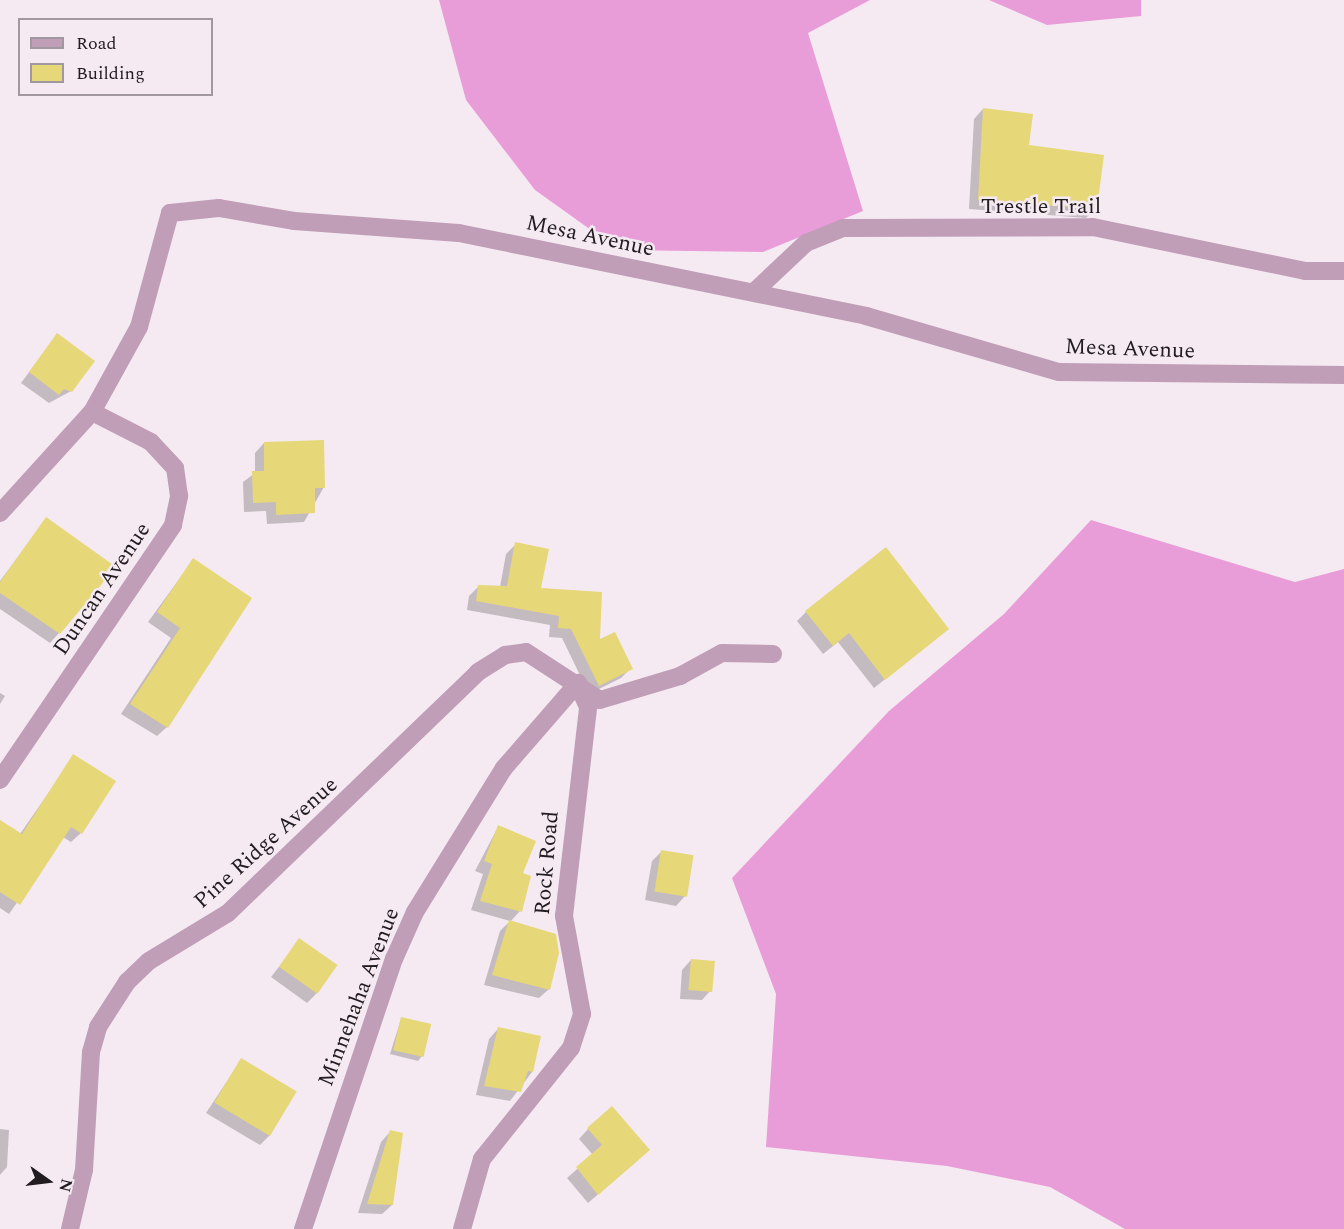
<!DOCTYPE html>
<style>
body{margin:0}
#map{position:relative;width:1344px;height:1229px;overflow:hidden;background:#f5eaf2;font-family:Spectral,serif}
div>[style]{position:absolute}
.forest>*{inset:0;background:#e89dd9}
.shadow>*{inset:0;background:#0003}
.building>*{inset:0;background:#e6d778;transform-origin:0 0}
.minor>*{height:18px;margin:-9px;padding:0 9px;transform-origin:9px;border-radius:9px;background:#c09eb8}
span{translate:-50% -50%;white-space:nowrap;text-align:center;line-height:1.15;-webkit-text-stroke:5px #f5eaf2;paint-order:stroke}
.street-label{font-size:22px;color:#201c1f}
.legend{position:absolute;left:18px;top:18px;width:195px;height:78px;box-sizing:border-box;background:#f5eaf2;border:2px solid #a0989e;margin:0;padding:8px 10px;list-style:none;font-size:18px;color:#201c1f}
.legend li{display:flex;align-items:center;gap:12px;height:30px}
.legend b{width:30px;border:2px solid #a0989e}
.north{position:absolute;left:18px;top:1151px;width:60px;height:60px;-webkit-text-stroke:4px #f5eaf2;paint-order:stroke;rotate:104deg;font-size:16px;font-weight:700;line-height:24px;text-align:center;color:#201c1f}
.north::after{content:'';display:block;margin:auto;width:21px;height:27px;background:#201c1f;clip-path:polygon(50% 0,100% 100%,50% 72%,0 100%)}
</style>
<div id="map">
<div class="forest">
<i style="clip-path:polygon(439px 0,870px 0,808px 33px,863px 211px,763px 252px,619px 250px,535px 190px,466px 100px)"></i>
<i style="clip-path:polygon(989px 0,1141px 0,1141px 16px,1047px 25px)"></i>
<i style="clip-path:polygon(1091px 520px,1295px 582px,1344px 569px,1344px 1229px,1125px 1229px,1050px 1187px,947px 1166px,766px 1147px,776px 994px,732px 878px,889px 711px,1004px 614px)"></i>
</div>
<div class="shadow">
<i style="clip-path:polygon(983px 109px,1027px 147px,1096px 208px,1086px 218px,969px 209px,974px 119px)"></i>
<i style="clip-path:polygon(57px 335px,71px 391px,49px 403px,21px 383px)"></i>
<i style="clip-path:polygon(264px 443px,324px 487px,304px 522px,267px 524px,266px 511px,244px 512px,243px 482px,255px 473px,255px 453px)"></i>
<i style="clip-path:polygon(46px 519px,59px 633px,50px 643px,0 609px,0 581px)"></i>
<i style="clip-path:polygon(516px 544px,540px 590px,631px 668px,621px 678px,589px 694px,562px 638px,549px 637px,550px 625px,467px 610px,469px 596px,479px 586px,500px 587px,506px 554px)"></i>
<i style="clip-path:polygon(193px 560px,167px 727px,157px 736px,121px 714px,171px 638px,148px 622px)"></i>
<i style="clip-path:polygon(806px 612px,937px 638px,874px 688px,838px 642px,823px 654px,797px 621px)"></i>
<i style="clip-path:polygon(0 693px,5px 696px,0 704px)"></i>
<i style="clip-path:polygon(74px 756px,81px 833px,71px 842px,63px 837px,9px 914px,0 908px,0 836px,20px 834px)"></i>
<i style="clip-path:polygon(498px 827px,521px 874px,520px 911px,510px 922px,549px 989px,539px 998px,484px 985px,500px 931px,510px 921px,471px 910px,483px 874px,475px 871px)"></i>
<i style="clip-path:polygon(662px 851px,685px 896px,676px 906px,645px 900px,652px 861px)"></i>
<i style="clip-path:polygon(300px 940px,317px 993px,307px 1003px,271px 977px)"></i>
<i style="clip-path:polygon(691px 960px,711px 990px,702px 1000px,680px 999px,682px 970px)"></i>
<i style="clip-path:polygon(401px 1019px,422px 1056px,418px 1061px,390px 1054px)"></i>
<i style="clip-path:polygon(498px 1029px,532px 1072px,510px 1101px,476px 1095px,489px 1039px)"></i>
<i style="clip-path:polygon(241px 1060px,270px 1135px,260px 1145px,206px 1113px)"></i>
<i style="clip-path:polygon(0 1129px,9px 1130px,7px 1167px,0 1175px)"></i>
<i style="clip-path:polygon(588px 1129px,638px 1160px,588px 1203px,567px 1178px,593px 1155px,579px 1139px)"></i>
<i style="clip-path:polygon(390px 1132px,392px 1205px,382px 1214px,358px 1213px,381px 1142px)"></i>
</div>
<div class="building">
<i style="clip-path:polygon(983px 108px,1033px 114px,1029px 145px,1104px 155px,1097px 209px,978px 200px)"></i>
<i style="clip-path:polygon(57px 333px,95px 361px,72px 392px,64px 389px,59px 395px,29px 372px)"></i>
<i style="clip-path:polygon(324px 440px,325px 488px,315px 488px,315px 513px,276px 515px,276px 502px,253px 503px,252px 471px,264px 471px,264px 442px)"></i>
<i style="clip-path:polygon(46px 517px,116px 567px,60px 634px,0 593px,0 582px)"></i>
<i style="clip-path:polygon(515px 542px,549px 549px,541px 588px,602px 592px,600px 639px,615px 632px,633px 669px,599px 686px,571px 629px,558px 628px,559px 616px,476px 601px,478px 585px,507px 586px)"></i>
<i style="clip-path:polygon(886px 547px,949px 629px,885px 680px,849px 633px,833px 646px,805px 611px)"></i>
<i style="clip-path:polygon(193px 558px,252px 598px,168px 728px,130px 704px,180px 628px,157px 612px)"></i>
<i style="clip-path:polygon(73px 754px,116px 781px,82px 834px,71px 827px,20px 905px,0 892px,0 820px,22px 834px)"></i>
<i style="clip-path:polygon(498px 825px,536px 841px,523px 873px,531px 876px,522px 912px,480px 901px,492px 864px,484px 861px)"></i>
<i style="left:661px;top:850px;width:33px;height:42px;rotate:9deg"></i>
<i style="clip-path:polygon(509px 920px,556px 934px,559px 953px,550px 990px,492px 975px)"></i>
<i style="left:299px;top:938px;width:47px;height:35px;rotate:35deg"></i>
<i style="left:691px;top:959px;width:24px;height:31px;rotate:5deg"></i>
<i style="left:401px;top:1017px;width:31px;height:34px;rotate:13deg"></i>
<i style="clip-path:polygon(498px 1027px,541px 1036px,533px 1072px,528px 1071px,521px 1092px,484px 1086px)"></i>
<i style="left:241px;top:1058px;width:65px;height:52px;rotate:31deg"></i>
<i style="clip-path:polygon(612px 1106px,650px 1150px,598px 1195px,576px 1167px,602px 1145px,587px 1128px)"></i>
<i style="clip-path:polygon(390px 1130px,403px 1133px,393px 1205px,367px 1204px)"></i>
</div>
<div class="minor">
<i style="left:755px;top:291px;width:70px;rotate:-43.3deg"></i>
<i style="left:806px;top:243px;width:40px;rotate:-22deg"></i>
<i style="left:843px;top:228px;width:250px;rotate:-0.2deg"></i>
<i style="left:1093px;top:227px;width:217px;rotate:11.7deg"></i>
<i style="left:1305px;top:271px;width:39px"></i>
<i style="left:0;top:513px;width:137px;rotate:-47.7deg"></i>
<i style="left:92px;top:412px;width:97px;rotate:-61.1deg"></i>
<i style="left:139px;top:327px;width:118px;rotate:-74.8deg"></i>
<i style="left:170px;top:213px;width:49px;rotate:-5.8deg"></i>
<i style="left:219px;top:208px;width:76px;rotate:9.8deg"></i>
<i style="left:294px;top:221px;width:165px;rotate:4.2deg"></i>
<i style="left:459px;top:233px;width:415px;rotate:11.5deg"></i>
<i style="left:866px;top:316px;width:201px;rotate:16.2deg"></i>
<i style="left:1059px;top:372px;width:285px;rotate:0.6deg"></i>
<i style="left:0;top:780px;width:308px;rotate:-55.8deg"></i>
<i style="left:173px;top:525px;width:30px;rotate:-78deg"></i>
<i style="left:179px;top:496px;width:28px;rotate:-98deg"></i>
<i style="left:175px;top:468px;width:35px;rotate:-133deg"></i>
<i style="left:151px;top:442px;width:66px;rotate:-153deg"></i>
<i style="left:70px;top:1229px;width:61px;rotate:-76.7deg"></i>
<i style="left:84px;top:1170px;width:118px;rotate:-86.6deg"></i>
<i style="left:91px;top:1052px;width:26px;rotate:-74deg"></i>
<i style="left:98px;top:1027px;width:54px;rotate:-57.2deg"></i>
<i style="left:127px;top:982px;width:30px;rotate:-44deg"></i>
<i style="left:149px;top:961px;width:92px;rotate:-31.3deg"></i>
<i style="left:228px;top:913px;width:347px;rotate:-43.9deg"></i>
<i style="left:478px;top:672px;width:32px;rotate:-32deg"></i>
<i style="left:505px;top:655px;width:21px;rotate:-8deg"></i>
<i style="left:526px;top:652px;width:88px;rotate:33deg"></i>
<i style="left:600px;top:700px;width:84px;rotate:-16.7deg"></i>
<i style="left:680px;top:676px;width:48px;rotate:-28.7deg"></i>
<i style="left:722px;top:653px;width:51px;rotate:1.1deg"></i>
<i style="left:303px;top:1229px;width:285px;rotate:-71.4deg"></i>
<i style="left:394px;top:959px;width:51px;rotate:-65.9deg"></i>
<i style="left:415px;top:912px;width:169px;rotate:-58.3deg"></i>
<i style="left:504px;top:768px;width:113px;rotate:-49deg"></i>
<i style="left:462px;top:1229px;width:73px;rotate:-74.1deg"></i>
<i style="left:482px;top:1159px;width:142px;rotate:-51.3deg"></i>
<i style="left:571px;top:1048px;width:36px;rotate:-72deg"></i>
<i style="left:582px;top:1014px;width:100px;rotate:-100.4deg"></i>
<i style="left:564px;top:916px;width:210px;rotate:-83.4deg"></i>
<i style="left:588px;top:707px;width:24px;rotate:-114deg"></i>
</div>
<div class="street-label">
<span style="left:1041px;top:207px">Trestle Trail</span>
<span style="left:590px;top:236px;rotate:12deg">Mesa Avenue</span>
<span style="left:1130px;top:349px;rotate:2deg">Mesa Avenue</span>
<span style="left:102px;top:589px;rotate:-56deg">Duncan Avenue</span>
<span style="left:266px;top:843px;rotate:-42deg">Pine Ridge Avenue</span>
<span style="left:547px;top:863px;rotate:-85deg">Rock Road</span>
<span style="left:359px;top:997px;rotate:-69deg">Minnehaha Avenue</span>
</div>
<ul class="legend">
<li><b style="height:8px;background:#c09eb8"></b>Road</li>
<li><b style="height:16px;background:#e6d778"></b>Building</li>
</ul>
<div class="north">N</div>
</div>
